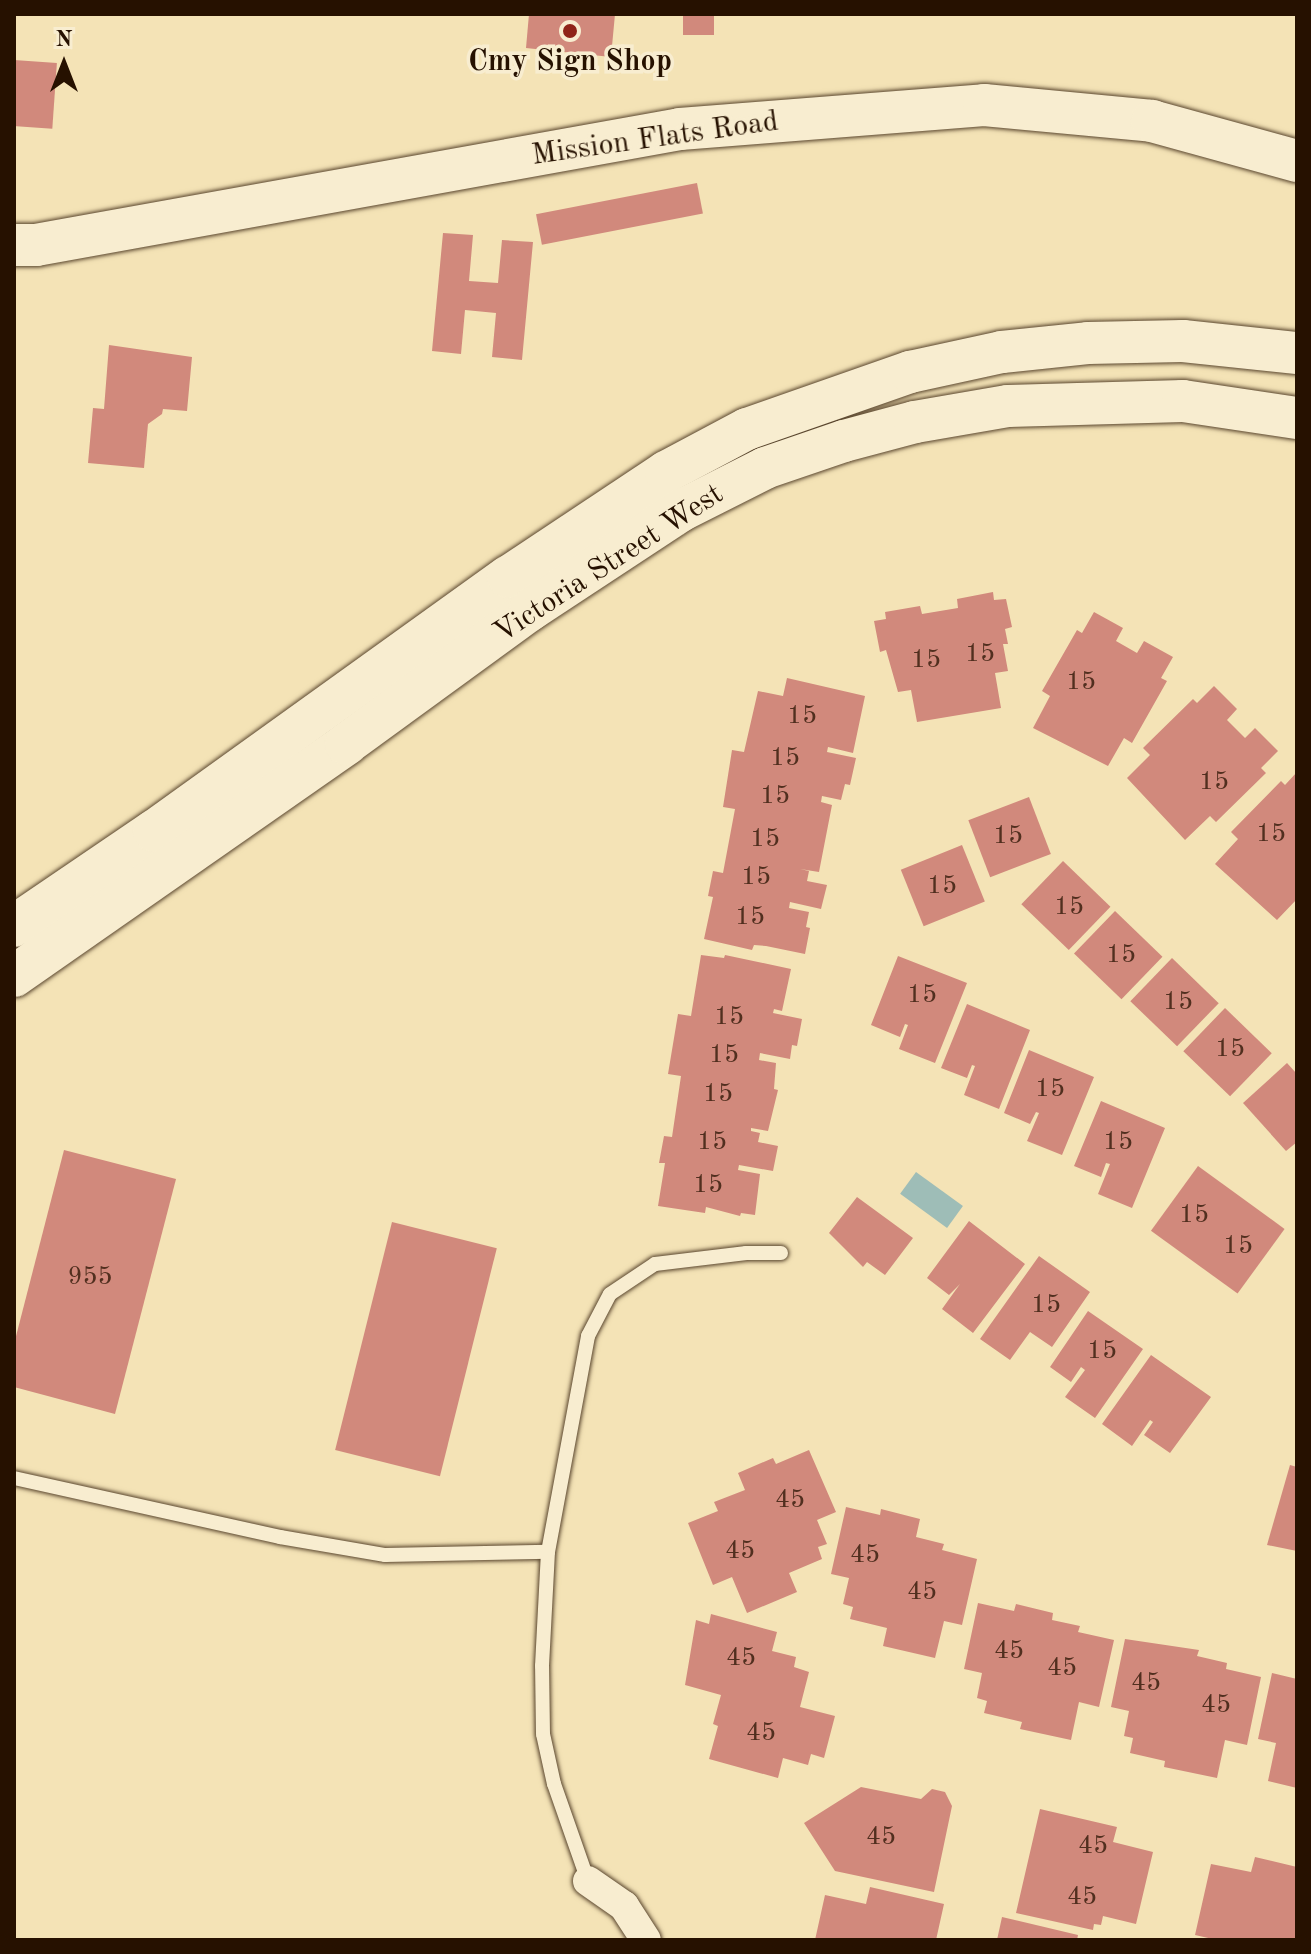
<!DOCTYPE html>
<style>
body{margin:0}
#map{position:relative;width:1311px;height:1954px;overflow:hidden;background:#f4e3b6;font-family:"Old Standard TT",serif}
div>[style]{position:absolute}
.water>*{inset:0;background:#9ebdb7;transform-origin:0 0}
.building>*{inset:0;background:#d1897c;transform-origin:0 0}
.roads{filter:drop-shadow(0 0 2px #5a462e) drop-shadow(0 0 2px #5a462e)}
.lane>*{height:14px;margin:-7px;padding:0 7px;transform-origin:7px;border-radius:7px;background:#f8edd0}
.street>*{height:30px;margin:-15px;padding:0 15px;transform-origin:15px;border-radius:15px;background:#f8edd0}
.secondary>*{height:42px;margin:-21px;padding:0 21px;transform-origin:21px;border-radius:21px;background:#f8edd0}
.dots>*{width:22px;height:22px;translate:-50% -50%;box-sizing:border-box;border:4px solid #f8edd0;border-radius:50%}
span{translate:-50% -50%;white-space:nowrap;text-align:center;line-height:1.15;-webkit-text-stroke:7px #f8edd0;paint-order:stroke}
.number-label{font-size:26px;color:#512f1f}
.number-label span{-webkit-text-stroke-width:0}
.poi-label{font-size:30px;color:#261100;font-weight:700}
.street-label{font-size:30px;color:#261100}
.frame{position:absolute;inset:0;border:16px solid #261100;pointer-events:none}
.north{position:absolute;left:24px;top:24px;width:80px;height:80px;-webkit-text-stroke:6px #f8edd0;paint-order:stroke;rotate:0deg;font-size:22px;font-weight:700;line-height:32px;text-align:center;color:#261100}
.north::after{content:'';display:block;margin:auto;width:28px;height:36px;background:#261100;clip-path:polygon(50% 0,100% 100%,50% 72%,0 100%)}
</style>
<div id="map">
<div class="water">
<i style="left:916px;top:1172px;width:58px;height:27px;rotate:36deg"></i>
</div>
<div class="building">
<i style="clip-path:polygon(529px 14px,615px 14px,611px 57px,526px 48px)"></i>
<i style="left:683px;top:14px;width:31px;height:21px"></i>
<i style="left:14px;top:60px;width:43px;height:66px;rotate:4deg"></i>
<i style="left:697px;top:183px;width:31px;height:164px;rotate:79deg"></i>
<i style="clip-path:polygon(443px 233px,473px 235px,469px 281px,498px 283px,502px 240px,533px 242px,522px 360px,492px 357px,496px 313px,465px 310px,461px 354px,432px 351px)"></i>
<i style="clip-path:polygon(109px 345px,192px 357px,187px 411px,163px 409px,162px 414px,148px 424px,144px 468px,88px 463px,93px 408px,104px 409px)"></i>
<i style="clip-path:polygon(993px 592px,994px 600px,1006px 599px,1012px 627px,1005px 629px,1008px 644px,1003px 644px,1008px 671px,995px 673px,1001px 708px,917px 722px,911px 690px,898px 692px,886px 650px,880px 652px,874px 621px,886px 619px,885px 612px,920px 606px,922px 614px,958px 608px,957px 599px)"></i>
<i style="clip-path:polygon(1094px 612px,1123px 628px,1116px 641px,1137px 653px,1144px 641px,1173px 657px,1161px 678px,1167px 681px,1132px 743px,1124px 738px,1108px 766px,1033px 728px,1050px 696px,1042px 691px,1077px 630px,1082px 633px)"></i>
<i style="clip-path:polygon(787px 678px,865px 696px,853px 753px,828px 747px,827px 752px,856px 758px,850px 785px,845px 784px,841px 800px,822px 796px,821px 802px,832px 805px,819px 872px,800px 869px,809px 871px,807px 881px,827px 885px,821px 909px,790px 902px,789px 908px,809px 912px,806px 927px,810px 928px,805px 954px,766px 946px,754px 945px,752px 950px,704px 939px,713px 897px,708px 896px,713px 871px,723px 873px,735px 809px,723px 807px,732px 750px,744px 752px,758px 691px,783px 696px)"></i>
<i style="clip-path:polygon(1214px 686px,1237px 709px,1227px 720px,1245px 738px,1255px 728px,1278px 751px,1261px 768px,1266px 773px,1216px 822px,1210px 816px,1185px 840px,1127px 778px,1150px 755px,1143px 748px,1193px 699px,1197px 703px)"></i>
<i style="clip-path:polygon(1297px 772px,1297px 899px,1277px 920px,1215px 864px,1238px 839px,1231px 832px,1281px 781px,1285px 785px)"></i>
<i style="left:1029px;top:797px;width:61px;height:65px;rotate:69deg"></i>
<i style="left:962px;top:845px;width:61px;height:66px;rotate:68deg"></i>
<i style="left:1063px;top:861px;width:66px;height:60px;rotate:44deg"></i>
<i style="left:1115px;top:911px;width:66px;height:59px;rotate:44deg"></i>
<i style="clip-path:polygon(701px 955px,724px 958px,725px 955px,791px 969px,782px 1011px,774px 1009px,773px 1013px,802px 1019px,797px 1046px,792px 1045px,790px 1059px,760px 1053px,759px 1060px,776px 1063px,774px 1089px,778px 1090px,768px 1131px,751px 1128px,751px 1131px,760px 1133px,758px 1142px,778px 1146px,773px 1171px,739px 1165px,738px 1170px,760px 1174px,755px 1215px,741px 1213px,740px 1216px,706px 1207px,705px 1213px,658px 1206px,665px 1163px,659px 1163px,664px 1136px,672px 1137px,681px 1076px,668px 1074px,678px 1014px,691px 1016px)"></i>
<i style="clip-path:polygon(898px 956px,967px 983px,935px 1063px,899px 1049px,908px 1025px,905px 1024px,900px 1037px,871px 1025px)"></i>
<i style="left:1172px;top:958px;width:65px;height:60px;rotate:44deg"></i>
<i style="clip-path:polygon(967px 1004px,1030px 1030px,999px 1109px,964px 1095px,975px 1066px,972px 1065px,967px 1078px,941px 1068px)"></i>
<i style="left:1225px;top:1008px;width:65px;height:60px;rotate:44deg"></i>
<i style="clip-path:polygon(1029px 1050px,1094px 1077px,1062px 1155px,1027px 1141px,1039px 1113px,1036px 1112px,1030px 1124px,1004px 1113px)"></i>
<i style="clip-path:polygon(1287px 1063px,1297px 1074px,1297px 1142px,1286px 1151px,1243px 1103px)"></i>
<i style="clip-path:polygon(1101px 1101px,1165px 1128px,1132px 1208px,1098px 1194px,1110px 1164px,1106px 1163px,1101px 1177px,1074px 1166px)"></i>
<i style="clip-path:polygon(64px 1150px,176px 1179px,115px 1414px,14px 1387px,14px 1344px)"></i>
<i style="left:1198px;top:1166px;width:107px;height:80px;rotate:36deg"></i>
<i style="clip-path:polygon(857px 1197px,913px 1238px,885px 1275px,867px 1262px,863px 1267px,829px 1233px)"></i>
<i style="clip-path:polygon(969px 1221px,1025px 1264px,973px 1333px,942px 1309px,960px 1284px,949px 1295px,927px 1278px)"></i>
<i style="left:392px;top:1222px;width:108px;height:235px;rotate:14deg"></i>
<i style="clip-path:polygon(1039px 1256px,1090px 1292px,1052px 1347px,1030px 1332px,1010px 1360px,980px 1339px)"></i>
<i style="clip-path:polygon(1088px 1311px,1143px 1349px,1095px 1418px,1065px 1397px,1085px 1370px,1081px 1367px,1071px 1382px,1050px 1367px)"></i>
<i style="clip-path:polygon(1151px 1355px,1211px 1397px,1170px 1453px,1144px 1435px,1153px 1422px,1150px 1420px,1132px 1446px,1102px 1424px)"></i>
<i style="clip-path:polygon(809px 1450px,836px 1512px,817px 1520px,827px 1544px,818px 1547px,822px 1559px,789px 1573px,797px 1592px,747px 1613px,732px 1577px,713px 1585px,688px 1523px,718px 1511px,714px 1502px,745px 1490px,738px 1473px,773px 1458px,776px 1464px)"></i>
<i style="clip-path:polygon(1290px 1465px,1297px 1467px,1297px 1551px,1267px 1545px)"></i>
<i style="clip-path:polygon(846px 1507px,880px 1515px,881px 1509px,920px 1519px,916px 1537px,944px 1544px,942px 1550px,977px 1559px,962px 1625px,944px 1621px,935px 1658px,883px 1646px,887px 1628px,850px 1619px,853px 1607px,843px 1604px,849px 1578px,831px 1574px)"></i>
<i style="clip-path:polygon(978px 1603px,1014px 1611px,1016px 1604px,1053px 1613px,1052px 1620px,1080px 1626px,1078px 1632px,1114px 1640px,1099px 1707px,1079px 1702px,1071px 1740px,1020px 1729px,1022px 1722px,984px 1713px,987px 1701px,977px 1698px,982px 1673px,964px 1669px)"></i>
<i style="clip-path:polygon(711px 1614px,777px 1632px,772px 1651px,796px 1657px,794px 1667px,809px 1672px,800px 1707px,835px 1716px,824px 1758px,811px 1754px,808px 1765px,783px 1758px,778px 1778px,709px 1759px,718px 1726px,713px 1724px,721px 1695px,685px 1685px,696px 1620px,709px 1624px)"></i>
<i style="clip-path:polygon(1125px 1639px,1199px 1650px,1197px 1656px,1227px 1663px,1226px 1669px,1261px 1677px,1247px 1745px,1225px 1740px,1217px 1778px,1164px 1767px,1165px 1761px,1130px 1753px,1133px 1738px,1124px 1736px,1129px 1711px,1111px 1707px)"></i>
<i style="clip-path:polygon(1272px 1673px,1297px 1679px,1297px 1788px,1268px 1781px,1276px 1743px,1258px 1739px)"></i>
<i style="clip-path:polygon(861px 1787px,921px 1799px,932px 1789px,945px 1792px,952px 1806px,934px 1892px,835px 1871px,804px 1823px)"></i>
<i style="clip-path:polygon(1040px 1809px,1117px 1827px,1113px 1842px,1153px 1852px,1136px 1924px,1103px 1916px,1101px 1925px,1094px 1924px,1093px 1930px,1016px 1913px)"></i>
<i style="clip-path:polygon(1255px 1857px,1297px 1867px,1297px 1940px,1217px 1940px,1195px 1935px,1211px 1864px,1251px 1872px)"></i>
<i style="clip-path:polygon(870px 1887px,944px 1904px,936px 1940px,815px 1940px,825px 1895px,866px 1904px)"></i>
<i style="clip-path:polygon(1002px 1917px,1078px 1935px,1077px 1940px,997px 1940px)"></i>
</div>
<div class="roads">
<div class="lane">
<i style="left:14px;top:1478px;width:272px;rotate:12.5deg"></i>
<i style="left:280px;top:1537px;width:107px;rotate:9.7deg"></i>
<i style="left:385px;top:1555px;width:163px;rotate:-1.1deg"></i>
<i style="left:588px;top:1881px;width:103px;rotate:-109.3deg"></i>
<i style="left:554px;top:1784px;width:51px;rotate:-102.4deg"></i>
<i style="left:543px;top:1734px;width:68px;rotate:-90.8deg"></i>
<i style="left:542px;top:1666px;width:114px;rotate:-87deg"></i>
<i style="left:548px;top:1552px;width:220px;rotate:-79.5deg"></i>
<i style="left:588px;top:1336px;width:47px;rotate:-62.4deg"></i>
<i style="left:610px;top:1294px;width:54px;rotate:-33.7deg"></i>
<i style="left:655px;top:1264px;width:92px;rotate:-6.9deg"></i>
<i style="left:746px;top:1253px;width:35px"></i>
</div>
<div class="street">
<i style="left:588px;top:1881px;width:44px;rotate:34.8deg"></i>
<i style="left:624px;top:1906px;width:40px;rotate:57.1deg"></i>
</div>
<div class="secondary">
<i style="left:14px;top:245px;width:22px"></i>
<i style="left:36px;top:245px;width:654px;rotate:-10.21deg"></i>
<i style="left:680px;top:129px;width:305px;rotate:-4.5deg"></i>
<i style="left:984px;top:105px;width:169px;rotate:5.4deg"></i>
<i style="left:1152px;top:121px;width:150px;rotate:15.4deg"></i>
<i style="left:14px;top:926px;width:169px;rotate:-34.2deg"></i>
<i style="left:154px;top:831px;width:436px;rotate:-35.7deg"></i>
<i style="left:508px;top:577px;width:190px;rotate:-33.6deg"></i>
<i style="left:666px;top:472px;width:92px;rotate:-28deg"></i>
<i style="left:747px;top:429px;width:173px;rotate:-19.3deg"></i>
<i style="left:910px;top:372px;width:94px;rotate:-12.3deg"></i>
<i style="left:1002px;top:352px;width:86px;rotate:-6deg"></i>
<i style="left:1088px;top:343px;width:95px;rotate:-1.2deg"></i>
<i style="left:1183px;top:341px;width:115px;rotate:6deg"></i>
<i style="left:14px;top:976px;width:405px;rotate:-34.9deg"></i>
<i style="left:346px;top:744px;width:228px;rotate:-36.1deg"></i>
<i style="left:530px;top:610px;width:180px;rotate:-33.4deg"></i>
<i style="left:680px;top:511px;width:95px;rotate:-26.8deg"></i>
<i style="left:765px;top:468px;width:83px;rotate:-18.9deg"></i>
<i style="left:844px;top:441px;width:73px;rotate:-15deg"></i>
<i style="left:915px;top:422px;width:94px;rotate:-9.8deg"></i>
<i style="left:1008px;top:406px;width:175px;rotate:-1.6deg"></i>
<i style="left:1183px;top:401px;width:115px;rotate:8.5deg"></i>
</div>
</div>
<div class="dots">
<i style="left:570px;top:31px;background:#8f2418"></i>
</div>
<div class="number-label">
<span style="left:980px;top:655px">15</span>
<span style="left:926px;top:661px">15</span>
<span style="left:1081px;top:683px">15</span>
<span style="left:802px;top:717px">15</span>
<span style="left:785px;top:759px">15</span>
<span style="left:1214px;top:783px">15</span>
<span style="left:775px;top:797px">15</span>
<span style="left:1271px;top:835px">15</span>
<span style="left:1008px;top:837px">15</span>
<span style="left:765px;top:840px">15</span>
<span style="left:756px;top:878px">15</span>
<span style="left:942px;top:887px">15</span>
<span style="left:1069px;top:908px">15</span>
<span style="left:750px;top:918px">15</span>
<span style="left:1121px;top:956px">15</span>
<span style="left:922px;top:996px">15</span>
<span style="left:1178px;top:1003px">15</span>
<span style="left:729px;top:1018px">15</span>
<span style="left:1230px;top:1050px">15</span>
<span style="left:724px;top:1056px">15</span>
<span style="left:1050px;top:1090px">15</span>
<span style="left:718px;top:1095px">15</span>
<span style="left:712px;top:1143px">15</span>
<span style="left:1118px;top:1143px">15</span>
<span style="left:708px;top:1186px">15</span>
<span style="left:1194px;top:1216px">15</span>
<span style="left:1238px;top:1247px">15</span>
<span style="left:90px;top:1278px">955</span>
<span style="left:1046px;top:1306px">15</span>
<span style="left:1102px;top:1352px">15</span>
<span style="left:790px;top:1501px">45</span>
<span style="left:740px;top:1552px">45</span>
<span style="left:865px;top:1556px">45</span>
<span style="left:922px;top:1593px">45</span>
<span style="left:1009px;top:1652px">45</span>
<span style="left:741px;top:1659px">45</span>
<span style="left:1062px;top:1669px">45</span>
<span style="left:1146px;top:1684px">45</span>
<span style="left:1216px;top:1706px">45</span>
<span style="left:761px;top:1734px">45</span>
<span style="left:881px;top:1838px">45</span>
<span style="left:1093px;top:1847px">45</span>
<span style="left:1082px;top:1898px">45</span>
</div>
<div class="poi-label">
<span style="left:570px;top:62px">Cmy Sign Shop</span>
</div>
<div class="street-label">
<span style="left:655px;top:139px;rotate:-8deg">Mission Flats Road</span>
<span style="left:609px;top:564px;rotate:-33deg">Victoria Street West</span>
</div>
<div class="frame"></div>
<div class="north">N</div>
</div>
